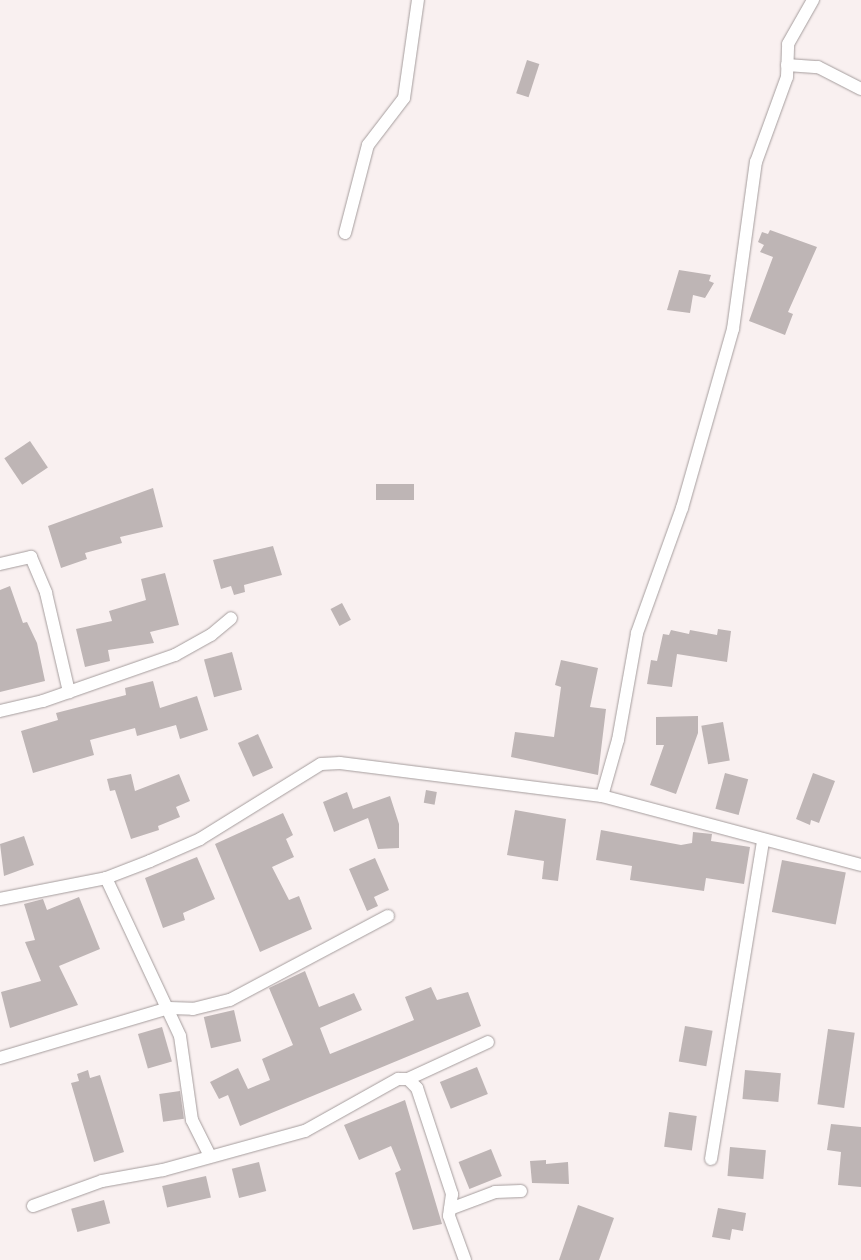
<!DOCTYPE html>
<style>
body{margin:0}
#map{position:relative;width:861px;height:1260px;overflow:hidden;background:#f9f0f0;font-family:Helvetica,sans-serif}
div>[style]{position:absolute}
.building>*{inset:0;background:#beb5b5;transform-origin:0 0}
.roads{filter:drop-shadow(0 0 1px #a59d9d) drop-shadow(0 0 1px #a59d9d)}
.street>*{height:12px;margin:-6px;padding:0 6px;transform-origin:6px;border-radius:6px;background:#fff}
span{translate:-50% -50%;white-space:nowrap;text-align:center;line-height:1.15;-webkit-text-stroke:4px #fff;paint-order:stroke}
</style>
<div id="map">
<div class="building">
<i style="left:527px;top:60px;width:13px;height:35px;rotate:18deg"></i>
<i style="clip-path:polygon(770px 230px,817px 247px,788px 312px,793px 314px,785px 335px,749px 321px,773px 257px,760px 252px,764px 245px,758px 242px,762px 232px,768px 234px)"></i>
<i style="clip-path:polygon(679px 270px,711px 275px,709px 281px,714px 283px,705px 298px,693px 295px,690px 313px,667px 310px)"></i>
<i style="left:30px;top:441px;width:32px;height:31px;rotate:56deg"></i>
<i style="left:376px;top:484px;width:38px;height:16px"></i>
<i style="clip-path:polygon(153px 488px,163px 527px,120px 537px,122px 543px,85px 553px,87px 559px,61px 568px,48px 526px)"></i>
<i style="clip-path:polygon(273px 546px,282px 575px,244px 585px,245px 592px,234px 595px,231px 586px,221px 589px,213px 560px)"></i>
<i style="clip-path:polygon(165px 573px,179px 625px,150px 632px,154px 643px,108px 650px,110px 661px,85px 667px,76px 629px,112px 621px,109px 611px,146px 600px,141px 579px)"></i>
<i style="clip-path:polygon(10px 586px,23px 623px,27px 622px,37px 643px,45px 681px,0 692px,0 590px)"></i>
<i style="left:342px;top:603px;width:19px;height:13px;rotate:62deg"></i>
<i style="clip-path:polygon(718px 629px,731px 631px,727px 662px,677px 654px,672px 687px,647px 684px,651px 660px,657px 661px,663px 634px,669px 635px,671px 630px,689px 634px,690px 630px,717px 635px)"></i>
<i style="left:232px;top:652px;width:39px;height:29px;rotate:75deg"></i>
<i style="clip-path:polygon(561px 660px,598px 668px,590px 707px,606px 709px,598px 775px,511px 757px,515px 732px,554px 737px,561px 687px,555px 685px)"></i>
<i style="clip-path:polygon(153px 681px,160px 708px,197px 696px,208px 730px,180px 739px,176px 725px,137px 736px,135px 728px,90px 740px,94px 755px,33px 773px,21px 731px,58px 720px,56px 713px,126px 695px,125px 688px)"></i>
<i style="clip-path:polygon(698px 716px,698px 733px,676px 794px,650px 785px,664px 745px,656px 745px,656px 717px)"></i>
<i style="left:723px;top:722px;width:39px;height:22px;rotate:80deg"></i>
<i style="left:258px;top:734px;width:37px;height:22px;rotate:66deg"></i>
<i style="left:725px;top:773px;width:24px;height:37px;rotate:15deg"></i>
<i style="clip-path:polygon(813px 773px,835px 781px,819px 823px,811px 820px,810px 825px,796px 819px)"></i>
<i style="clip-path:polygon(131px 774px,135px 791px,179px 774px,190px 801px,176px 807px,180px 817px,158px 826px,159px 830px,131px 839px,115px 790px,110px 791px,107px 779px)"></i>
<i style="left:426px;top:790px;width:11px;height:13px;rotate:10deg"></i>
<i style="clip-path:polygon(347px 792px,353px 809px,390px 796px,399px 824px,399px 848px,378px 849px,368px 818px,334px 832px,323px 802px)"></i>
<i style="clip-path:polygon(515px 810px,566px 819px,558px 881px,542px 879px,544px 861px,507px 855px)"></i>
<i style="clip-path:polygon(283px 813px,293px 835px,286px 839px,294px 857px,272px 867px,289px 900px,299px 896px,312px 929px,260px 952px,215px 844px)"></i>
<i style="clip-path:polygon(601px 830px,681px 845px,692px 843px,693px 832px,712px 834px,711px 841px,750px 847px,744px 884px,706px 878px,704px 891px,630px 880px,632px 866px,596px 860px)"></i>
<i style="clip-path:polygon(24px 836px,34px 865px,4px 876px,0 844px)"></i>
<i style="clip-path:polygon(197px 857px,215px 899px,183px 913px,185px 920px,163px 928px,145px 878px)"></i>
<i style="clip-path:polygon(375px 858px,389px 890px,374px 897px,378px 906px,367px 911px,349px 869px)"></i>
<i style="left:782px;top:860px;width:65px;height:53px;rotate:11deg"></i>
<i style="clip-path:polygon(79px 897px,100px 949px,59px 966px,78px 1005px,10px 1028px,1px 992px,41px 981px,25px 942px,35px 940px,24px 904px,43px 899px,47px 910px)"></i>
<i style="clip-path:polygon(305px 971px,319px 1007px,354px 993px,362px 1010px,320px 1028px,330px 1054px,414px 1020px,405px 997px,431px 987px,437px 1000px,468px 992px,481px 1026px,240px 1126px,228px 1095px,219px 1099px,210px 1082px,238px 1068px,248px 1089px,270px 1080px,262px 1059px,293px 1045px,269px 988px)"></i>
<i style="left:234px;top:1010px;width:32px;height:31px;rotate:77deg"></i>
<i style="left:685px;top:1026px;width:28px;height:36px;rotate:10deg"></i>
<i style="left:162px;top:1027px;width:36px;height:25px;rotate:74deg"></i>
<i style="left:828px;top:1029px;width:27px;height:76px;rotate:8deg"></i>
<i style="left:477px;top:1067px;width:29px;height:40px;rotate:68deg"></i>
<i style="clip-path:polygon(88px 1070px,90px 1078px,100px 1075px,124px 1152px,94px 1162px,71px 1083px,79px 1081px,77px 1074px)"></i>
<i style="left:745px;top:1070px;width:36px;height:29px;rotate:5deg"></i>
<i style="left:180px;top:1091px;width:28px;height:21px;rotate:82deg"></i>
<i style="clip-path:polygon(405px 1100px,442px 1224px,413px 1230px,395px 1173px,401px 1170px,391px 1146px,359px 1160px,344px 1125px)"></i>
<i style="left:669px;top:1112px;width:28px;height:35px;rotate:8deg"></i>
<i style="clip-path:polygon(831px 1124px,861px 1127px,861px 1187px,838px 1185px,841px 1152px,827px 1150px)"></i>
<i style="left:730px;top:1147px;width:36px;height:29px;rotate:5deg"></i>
<i style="left:491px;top:1149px;width:29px;height:35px;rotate:68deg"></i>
<i style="clip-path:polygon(546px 1160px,546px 1164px,568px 1162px,569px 1184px,532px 1183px,530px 1161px)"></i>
<i style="left:259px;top:1162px;width:30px;height:28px;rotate:76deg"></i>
<i style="left:206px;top:1176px;width:22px;height:45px;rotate:77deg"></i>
<i style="left:104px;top:1200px;width:24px;height:34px;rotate:75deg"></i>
<i style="clip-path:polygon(578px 1205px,614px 1218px,599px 1260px,559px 1260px)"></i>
<i style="clip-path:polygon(718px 1208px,746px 1213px,743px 1231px,732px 1229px,730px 1240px,712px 1237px)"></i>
</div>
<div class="roads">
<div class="street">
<i style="left:787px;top:65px;width:31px;rotate:4deg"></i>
<i style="left:818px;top:67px;width:48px;rotate:27.1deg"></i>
<i style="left:345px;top:233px;width:91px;rotate:-75.4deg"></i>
<i style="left:368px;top:145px;width:59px;rotate:-52.5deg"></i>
<i style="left:404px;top:98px;width:99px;rotate:-81.9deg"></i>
<i style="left:0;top:564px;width:32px;rotate:-13deg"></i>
<i style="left:31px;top:557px;width:39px;rotate:67deg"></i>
<i style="left:46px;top:593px;width:102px;rotate:76.9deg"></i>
<i style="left:0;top:711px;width:44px;rotate:-13.1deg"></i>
<i style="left:43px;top:701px;width:140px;rotate:-19.2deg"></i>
<i style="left:175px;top:655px;width:41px;rotate:-29.1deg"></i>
<i style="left:211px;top:635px;width:26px;rotate:-40deg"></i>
<i style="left:602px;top:796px;width:58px;rotate:-74.1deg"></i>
<i style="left:618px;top:740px;width:109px;rotate:-79.9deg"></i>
<i style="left:637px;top:633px;width:133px;rotate:-70.2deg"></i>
<i style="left:682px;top:508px;width:186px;rotate:-74.1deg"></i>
<i style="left:733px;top:329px;width:169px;rotate:-82.2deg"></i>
<i style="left:756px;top:162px;width:90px;rotate:-70deg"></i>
<i style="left:787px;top:77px;width:33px;rotate:-88deg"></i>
<i style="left:788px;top:44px;width:51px;rotate:-60.4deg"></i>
<i style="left:106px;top:878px;width:174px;rotate:64.9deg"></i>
<i style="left:180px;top:1036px;width:85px;rotate:81.9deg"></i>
<i style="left:192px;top:1120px;width:40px;rotate:63.4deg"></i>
<i style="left:0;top:899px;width:108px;rotate:-11.2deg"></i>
<i style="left:106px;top:878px;width:47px;rotate:-21.1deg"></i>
<i style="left:150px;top:861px;width:55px;rotate:-23.7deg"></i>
<i style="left:200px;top:839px;width:142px;rotate:-31.8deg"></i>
<i style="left:321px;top:764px;width:19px;rotate:-3deg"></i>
<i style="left:340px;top:763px;width:264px;rotate:7.2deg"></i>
<i style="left:602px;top:796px;width:268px;rotate:14.9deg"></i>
<i style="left:0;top:1058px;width:176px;rotate:-16.5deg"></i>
<i style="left:169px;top:1008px;width:24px;rotate:2deg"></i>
<i style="left:193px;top:1009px;width:38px;rotate:-14deg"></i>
<i style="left:230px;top:1000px;width:179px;rotate:-28deg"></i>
<i style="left:408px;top:1079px;width:13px;rotate:45deg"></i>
<i style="left:417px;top:1088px;width:112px;rotate:71.7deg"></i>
<i style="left:452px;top:1194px;width:22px;rotate:98deg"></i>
<i style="left:449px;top:1216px;width:47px;rotate:70deg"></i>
<i style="left:711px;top:1159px;width:322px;rotate:-80.7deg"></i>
<i style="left:33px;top:1206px;width:73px;rotate:-19.9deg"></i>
<i style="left:102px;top:1181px;width:62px;rotate:-10.2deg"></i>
<i style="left:163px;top:1170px;width:147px;rotate:-15.4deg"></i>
<i style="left:305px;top:1131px;width:107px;rotate:-29.2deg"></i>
<i style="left:398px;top:1079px;width:10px"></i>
<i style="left:408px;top:1079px;width:88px;rotate:-24.8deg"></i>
<i style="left:450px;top:1209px;width:48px;rotate:-20.7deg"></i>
<i style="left:495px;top:1192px;width:26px;rotate:-2deg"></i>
</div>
</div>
</div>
